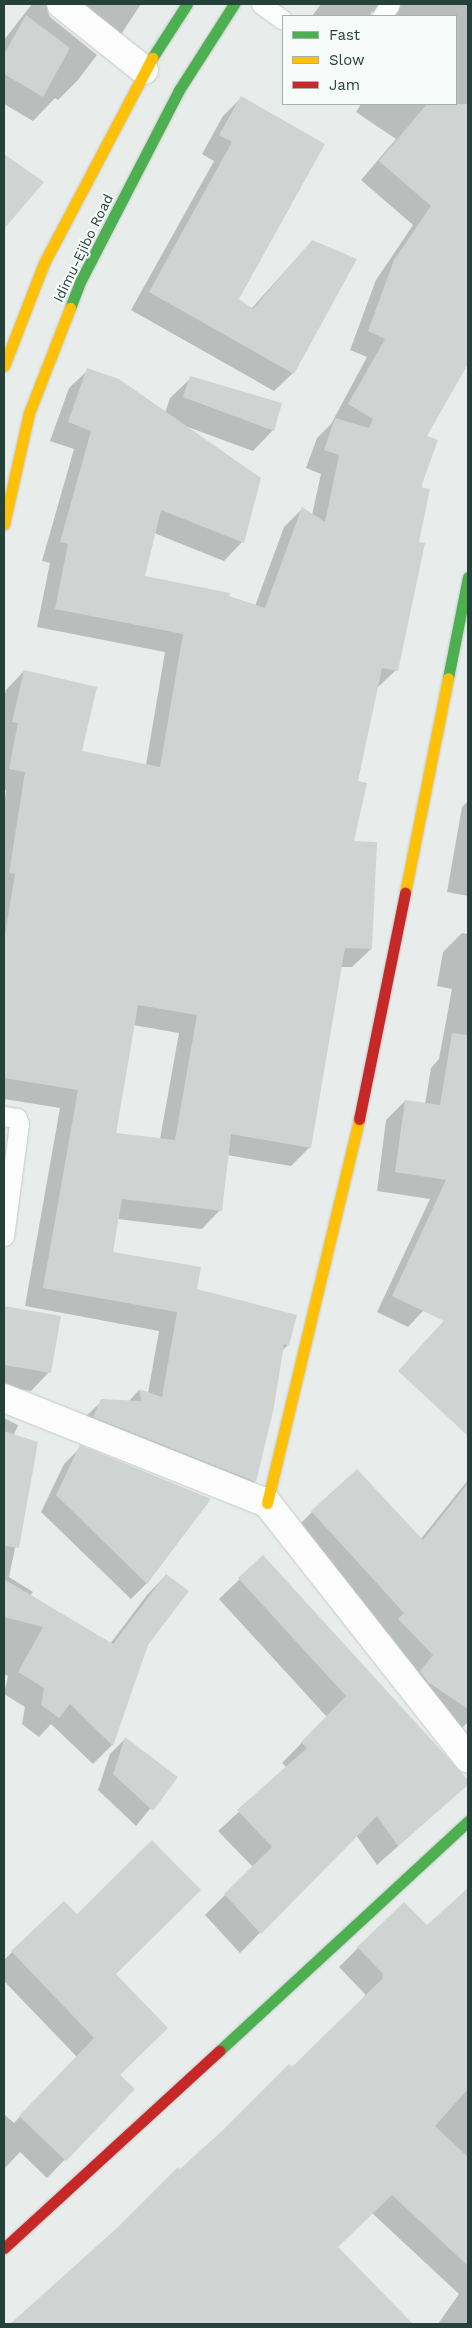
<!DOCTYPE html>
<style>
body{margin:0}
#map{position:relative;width:472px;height:2328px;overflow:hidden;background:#e8edeb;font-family:"Work Sans",sans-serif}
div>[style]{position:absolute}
.shadow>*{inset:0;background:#0003}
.building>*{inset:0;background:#cfd4d2}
.roads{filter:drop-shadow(0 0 1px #c5cac8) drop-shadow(0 0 1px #c5cac8)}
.lane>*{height:19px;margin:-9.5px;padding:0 9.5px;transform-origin:9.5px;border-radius:9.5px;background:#fcfcfc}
.street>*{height:28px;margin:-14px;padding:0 14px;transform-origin:14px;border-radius:14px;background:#fcfcfc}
.fast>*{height:11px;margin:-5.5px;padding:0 5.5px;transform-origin:5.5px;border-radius:5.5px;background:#4caf50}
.slow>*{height:11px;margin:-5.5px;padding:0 5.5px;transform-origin:5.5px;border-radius:5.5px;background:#ffc107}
.jam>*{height:11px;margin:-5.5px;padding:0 5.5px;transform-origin:5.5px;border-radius:5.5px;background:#c62828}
span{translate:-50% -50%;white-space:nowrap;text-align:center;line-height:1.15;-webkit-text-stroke:4px #f7fbf9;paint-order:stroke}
.street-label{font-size:14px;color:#24423a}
.frame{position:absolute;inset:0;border:5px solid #24423a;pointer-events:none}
.legend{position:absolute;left:282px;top:15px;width:175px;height:90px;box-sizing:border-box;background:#f7fbf9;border:1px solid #a3b1ad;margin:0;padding:6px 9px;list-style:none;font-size:15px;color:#24423a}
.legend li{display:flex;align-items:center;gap:10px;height:25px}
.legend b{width:25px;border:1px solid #a3b1ad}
</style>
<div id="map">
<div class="shadow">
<i style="clip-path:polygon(32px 4px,141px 4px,122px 33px,103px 52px,47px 10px,50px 17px,97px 55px,77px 81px,58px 100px,55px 98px,33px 121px,4px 104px,4px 40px)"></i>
<i style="clip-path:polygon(evenodd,321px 4px,468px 4px,468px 360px,425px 436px,418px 543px,396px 670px,376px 689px,357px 782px,353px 842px,371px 949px,352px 967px,340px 967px,310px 1147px,291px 1166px,227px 1155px,220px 1210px,202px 1229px,117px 1219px,111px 1253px,196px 1290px,288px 1345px,282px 1351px,255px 1481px,236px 1500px,83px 1419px,102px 1401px,128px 1402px,139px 1390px,148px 1393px,159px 1331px,25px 1306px,60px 1108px,4px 1099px,4px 808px,6px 790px,4px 790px,4px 698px,6px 690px,24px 671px,81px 752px,146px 765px,165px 652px,37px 627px,50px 563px,42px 561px,74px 449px,50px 441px,69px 388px,88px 370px,165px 413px,170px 398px,191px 378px,273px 430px,253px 451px,185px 426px,260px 479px,242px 542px,224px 561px,154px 533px,143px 577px,255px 606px,284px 527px,303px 508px,312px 515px,321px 474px,306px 468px,317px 438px,331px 424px,367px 357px,350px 350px,376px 280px,413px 225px,361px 180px,396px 139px,356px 112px,361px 104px,456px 104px,456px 16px,379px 16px,372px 11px,370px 16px,312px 16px,321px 4px,133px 1025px,179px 1033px,160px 1139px,114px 1134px,133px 1025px)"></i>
<i style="clip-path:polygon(241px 98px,237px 300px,251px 309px,312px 241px,293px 373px,274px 391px,131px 310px,214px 161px,202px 154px,223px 116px)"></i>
<i style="clip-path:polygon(4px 156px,42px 182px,4px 227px)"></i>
<i style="clip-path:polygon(468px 801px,468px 896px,447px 892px,462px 807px)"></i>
<i style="clip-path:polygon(462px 933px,468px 934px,468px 1216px,423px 1311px,408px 1327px,377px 1312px,430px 1199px,377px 1191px,386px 1120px,405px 1101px,425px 1104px,431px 1068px,439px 1059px,452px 989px,437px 986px,443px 952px)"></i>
<i style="clip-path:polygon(468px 1295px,468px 1410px,409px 1359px)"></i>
<i style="clip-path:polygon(4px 1307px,59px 1317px,49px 1372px,31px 1391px,4px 1386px)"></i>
<i style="clip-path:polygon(4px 1418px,18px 1425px,14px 1435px,37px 1443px,9px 1577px,33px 1592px,30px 1596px,110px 1644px,147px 1595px,166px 1575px,112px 1745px,93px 1764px,51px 1724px,39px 1737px,22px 1724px,25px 1707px,4px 1694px,8px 1676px,4px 1674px)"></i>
<i style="clip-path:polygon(80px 1448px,209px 1499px,146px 1584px,131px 1599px,41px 1512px,64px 1464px)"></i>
<i style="clip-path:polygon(468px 1480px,468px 1722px,457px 1733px,293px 1531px,312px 1512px,420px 1540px)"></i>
<i style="clip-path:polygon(263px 1557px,468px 1784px,377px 1865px,356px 1835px,240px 1953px,205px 1915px,253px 1867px,218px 1831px,287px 1768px,282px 1763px,327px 1717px,219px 1599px)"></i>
<i style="clip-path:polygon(125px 1739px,176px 1777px,136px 1826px,98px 1790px,110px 1754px)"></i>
<i style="clip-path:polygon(468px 1890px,468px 2324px,438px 2324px,459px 2294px,372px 2213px,336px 2247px,411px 2324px,12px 2324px,292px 2069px,364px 1998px,365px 1994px,339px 1967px,358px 1948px,426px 1927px)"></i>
<i style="clip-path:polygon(64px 1902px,114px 1974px,118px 2075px,133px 2089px,47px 2178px,20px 2152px,4px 2169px,4px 2114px,14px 2123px,77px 2057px,4px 1981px,4px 1960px)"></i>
</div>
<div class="building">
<i style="clip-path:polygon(26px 15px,70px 48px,43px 97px,4px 74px,4px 54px)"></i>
<i style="clip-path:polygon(241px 96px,325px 144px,239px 299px,253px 309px,312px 240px,357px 259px,294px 374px,149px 292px,232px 142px,219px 135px)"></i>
<i style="clip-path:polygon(evenodd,427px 104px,468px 104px,468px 364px,427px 436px,438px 440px,421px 487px,430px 489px,419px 542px,425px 543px,398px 671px,382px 668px,358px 781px,367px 783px,354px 841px,377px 842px,372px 949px,345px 948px,311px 1148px,231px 1134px,222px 1211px,122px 1199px,113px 1252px,201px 1267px,197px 1289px,297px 1315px,289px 1345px,284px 1344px,274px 1407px,256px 1482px,93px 1417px,101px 1399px,141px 1401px,139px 1389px,162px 1397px,177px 1312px,43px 1288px,78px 1090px,4px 1078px,4px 940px,15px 874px,9px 873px,25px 772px,9px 769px,18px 723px,12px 722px,24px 670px,97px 687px,82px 751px,160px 767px,183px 634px,55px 609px,68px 544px,60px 542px,91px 431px,68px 422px,87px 368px,119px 379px,261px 478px,244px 543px,161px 510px,145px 576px,230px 593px,229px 596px,265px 608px,302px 507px,325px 522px,339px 455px,324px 450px,335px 418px,369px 428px,373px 419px,348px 404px,385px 339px,368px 331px,394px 260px,431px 206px,379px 161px,427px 104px,138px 1005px,197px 1015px,175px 1140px,116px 1133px,138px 1005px)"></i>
<i style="clip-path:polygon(4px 154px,44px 182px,4px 229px)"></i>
<i style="clip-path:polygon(190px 376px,282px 403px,274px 431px,183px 397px)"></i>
<i style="clip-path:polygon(452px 1033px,468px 1035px,468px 1436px,398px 1371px,444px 1321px,392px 1296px,446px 1180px,395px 1172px,405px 1100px,440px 1105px)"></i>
<i style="clip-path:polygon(4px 1306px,61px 1316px,51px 1373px,4px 1365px)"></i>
<i style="clip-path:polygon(4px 1431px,38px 1442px,19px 1548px,4px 1546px)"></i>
<i style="clip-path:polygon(80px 1445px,211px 1499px,147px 1584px,56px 1495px)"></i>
<i style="clip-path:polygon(357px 1469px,423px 1540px,468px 1483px,468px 1709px,428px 1682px,420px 1671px,433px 1655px,398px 1619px,404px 1613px,311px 1511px)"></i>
<i style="clip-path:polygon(263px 1555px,468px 1780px,468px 1785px,398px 1846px,377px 1816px,261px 1934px,224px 1894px,272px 1847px,237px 1810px,307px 1748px,301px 1742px,346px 1696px,238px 1578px)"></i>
<i style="clip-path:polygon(166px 1574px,189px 1591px,148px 1645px,113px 1746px,70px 1704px,59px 1718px,41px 1705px,44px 1688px,18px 1672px,43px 1627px,4px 1617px,4px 1579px,113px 1644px)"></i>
<i style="clip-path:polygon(125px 1737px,178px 1777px,153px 1811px,113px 1774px)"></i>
<i style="clip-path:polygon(152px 1840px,201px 1890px,116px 1974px,168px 2028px,120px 2075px,135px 2089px,66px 2161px,19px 2116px,94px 2038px,11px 1951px,64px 1901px,77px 1914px)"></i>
<i style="clip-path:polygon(468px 1888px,468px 2089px,435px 2126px,468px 2157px,468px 2266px,392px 2195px,338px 2247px,413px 2324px,10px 2324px,117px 2228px,178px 2167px,180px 2169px,224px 2129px,289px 2064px,292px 2067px,382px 1979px,383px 1974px,357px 1947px,404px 1902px,427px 1925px)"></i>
</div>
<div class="roads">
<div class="lane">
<i style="left:261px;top:4px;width:27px;rotate:36deg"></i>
<i style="left:382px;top:16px;width:14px;rotate:-56deg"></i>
<i style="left:4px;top:1116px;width:13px;rotate:9deg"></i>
<i style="left:17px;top:1118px;width:6px;rotate:72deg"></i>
<i style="left:19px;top:1124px;width:113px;rotate:97.6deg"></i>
</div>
<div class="street">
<i style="left:61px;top:4px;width:106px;rotate:38.5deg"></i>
<i style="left:4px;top:1398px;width:283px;rotate:21.8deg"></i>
<i style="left:267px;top:1503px;width:325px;rotate:51.8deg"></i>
</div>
<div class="fast">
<i style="left:152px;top:58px;width:64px;rotate:-57.1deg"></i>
<i style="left:70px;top:308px;width:30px;rotate:-69deg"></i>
<i style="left:81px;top:280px;width:214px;rotate:-62.7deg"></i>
<i style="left:179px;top:90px;width:102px;rotate:-57.4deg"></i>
<i style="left:448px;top:678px;width:103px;rotate:-78.8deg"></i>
<i style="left:219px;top:2051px;width:339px;rotate:-42.7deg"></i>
</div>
<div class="slow">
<i style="left:4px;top:366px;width:110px;rotate:-68.8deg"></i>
<i style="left:44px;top:263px;width:232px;rotate:-62.2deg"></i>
<i style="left:4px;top:524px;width:114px;rotate:-77.3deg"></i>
<i style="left:29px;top:413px;width:113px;rotate:-68.7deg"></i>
<i style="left:405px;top:893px;width:219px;rotate:-78.7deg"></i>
<i style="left:267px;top:1503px;width:395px;rotate:-76.5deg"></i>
</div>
<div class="jam">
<i style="left:359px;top:1119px;width:231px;rotate:-78.5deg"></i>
<i style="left:4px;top:2248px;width:292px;rotate:-42.5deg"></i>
</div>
</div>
<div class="street-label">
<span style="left:83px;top:248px;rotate:-64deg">Idimu-Ejibo Road</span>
</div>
<div class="frame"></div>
<ul class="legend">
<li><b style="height:6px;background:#4caf50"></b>Fast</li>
<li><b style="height:6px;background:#ffc107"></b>Slow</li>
<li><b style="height:6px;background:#c62828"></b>Jam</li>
</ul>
</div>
